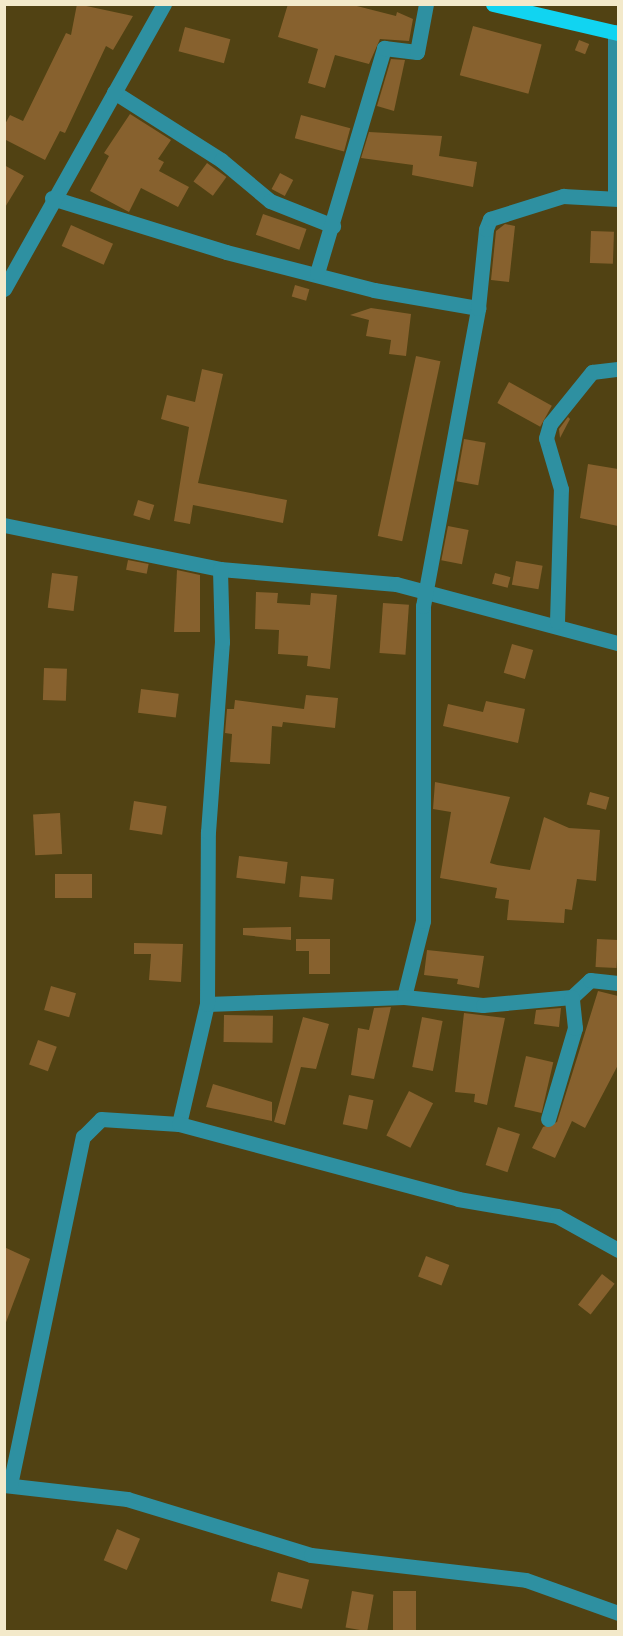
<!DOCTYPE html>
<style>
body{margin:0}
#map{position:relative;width:623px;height:1636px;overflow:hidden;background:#514213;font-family:Commissioner,sans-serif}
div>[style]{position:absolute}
.building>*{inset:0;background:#87612e;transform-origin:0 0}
.minor>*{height:15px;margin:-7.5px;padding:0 7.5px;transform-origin:7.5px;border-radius:7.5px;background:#2e90a1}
.major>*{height:15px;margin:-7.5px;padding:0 7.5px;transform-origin:7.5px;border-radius:7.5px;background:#11d4f1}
span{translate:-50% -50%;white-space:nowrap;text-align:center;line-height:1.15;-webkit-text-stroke:4.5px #322a10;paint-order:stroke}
.frame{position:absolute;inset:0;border:6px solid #f3e9ca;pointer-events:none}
</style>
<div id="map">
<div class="building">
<i style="clip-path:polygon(77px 4px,133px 16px,113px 50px,106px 46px,65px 133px,60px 131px,45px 160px,4px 139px,4px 126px,10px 115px,23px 121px,66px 33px,71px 35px)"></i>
<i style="clip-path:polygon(288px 4px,349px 4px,396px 16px,397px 12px,413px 19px,409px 41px,380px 39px,369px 64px,335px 55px,325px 88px,308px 83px,318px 49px,278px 37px)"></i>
<i style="left:473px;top:26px;width:71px;height:51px;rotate:15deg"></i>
<i style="left:185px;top:27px;width:47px;height:25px;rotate:15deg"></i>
<i style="left:579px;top:40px;width:11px;height:11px;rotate:22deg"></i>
<i style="clip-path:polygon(391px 59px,405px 60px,394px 111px,377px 106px)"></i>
<i style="clip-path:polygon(130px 114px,171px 140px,158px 159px,164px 162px,159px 171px,189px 187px,178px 207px,141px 188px,129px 212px,90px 191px,109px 156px,104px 153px)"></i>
<i style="left:301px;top:115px;width:51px;height:24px;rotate:15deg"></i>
<i style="clip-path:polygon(369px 132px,442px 136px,439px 156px,477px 162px,473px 187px,412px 175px,413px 165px,361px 158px)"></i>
<i style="left:207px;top:163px;width:24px;height:23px;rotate:36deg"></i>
<i style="clip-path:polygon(4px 165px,24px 176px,4px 209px)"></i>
<i style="left:280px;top:173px;width:15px;height:18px;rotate:28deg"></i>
<i style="left:263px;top:214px;width:46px;height:22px;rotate:19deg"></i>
<i style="clip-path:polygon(505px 224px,515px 226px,509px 282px,491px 280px,496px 231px)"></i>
<i style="left:71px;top:225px;width:46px;height:23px;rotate:24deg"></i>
<i style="left:591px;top:231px;width:23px;height:32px;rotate:2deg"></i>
<i style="left:295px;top:285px;width:15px;height:12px;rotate:16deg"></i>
<i style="clip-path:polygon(371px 308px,411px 314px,406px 356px,389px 354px,391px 340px,366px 336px,369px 320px,350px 315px)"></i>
<i style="left:416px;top:356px;width:25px;height:184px;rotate:12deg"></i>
<i style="clip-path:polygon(202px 369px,223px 374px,198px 483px,287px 500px,283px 523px,193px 505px,190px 524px,174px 521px,189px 427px,161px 419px,167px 395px,195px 402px)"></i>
<i style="left:509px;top:382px;width:49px;height:24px;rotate:29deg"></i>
<i style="clip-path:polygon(568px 417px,570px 419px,560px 438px,559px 429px)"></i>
<i style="left:464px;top:439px;width:22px;height:43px;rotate:10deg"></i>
<i style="clip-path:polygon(588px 464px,618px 469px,618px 526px,580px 518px)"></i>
<i style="left:138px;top:500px;width:17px;height:16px;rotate:17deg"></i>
<i style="left:448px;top:526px;width:21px;height:35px;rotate:11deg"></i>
<i style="left:128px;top:560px;width:21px;height:10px;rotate:11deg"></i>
<i style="left:516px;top:561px;width:27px;height:24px;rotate:10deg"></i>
<i style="clip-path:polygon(177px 570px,200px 575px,200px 632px,174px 632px)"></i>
<i style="left:52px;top:573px;width:26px;height:35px;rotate:7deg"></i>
<i style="left:495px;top:573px;width:16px;height:11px;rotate:15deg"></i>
<i style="clip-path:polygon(256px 592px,278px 593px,277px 603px,310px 605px,311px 593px,337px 595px,330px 669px,307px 666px,308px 656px,278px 654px,279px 630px,255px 629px)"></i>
<i style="left:383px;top:603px;width:26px;height:50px;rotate:4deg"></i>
<i style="left:512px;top:644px;width:22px;height:30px;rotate:16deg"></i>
<i style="left:44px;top:668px;width:23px;height:32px;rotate:2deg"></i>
<i style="left:141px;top:689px;width:38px;height:24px;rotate:7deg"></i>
<i style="clip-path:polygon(306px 695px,338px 698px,335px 728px,283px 722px,282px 727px,272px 726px,270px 764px,230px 762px,232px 734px,225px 733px,227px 709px,234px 709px,235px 700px,304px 709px)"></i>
<i style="clip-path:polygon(486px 701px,525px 709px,518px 743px,443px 726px,448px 704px,483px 712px)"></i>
<i style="clip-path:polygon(435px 782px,510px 797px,490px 863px,497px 865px,530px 870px,544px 817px,569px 828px,600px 830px,596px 881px,577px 879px,572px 910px,565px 909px,564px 923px,507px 920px,509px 900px,495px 898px,497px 888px,440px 878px,451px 812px,433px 809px)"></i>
<i style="left:590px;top:792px;width:20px;height:13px;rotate:15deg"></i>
<i style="left:134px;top:801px;width:33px;height:29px;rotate:9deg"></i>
<i style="left:60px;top:813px;width:41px;height:27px;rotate:87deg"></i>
<i style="left:239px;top:856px;width:49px;height:22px;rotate:7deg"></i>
<i style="left:55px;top:874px;width:37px;height:24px"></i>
<i style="left:301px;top:876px;width:33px;height:21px;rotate:5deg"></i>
<i style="clip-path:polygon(291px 927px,291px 940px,243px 935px,243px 928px)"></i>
<i style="clip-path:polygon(296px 939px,330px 939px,330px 974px,309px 974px,309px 951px,296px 951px)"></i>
<i style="left:597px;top:939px;width:21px;height:28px;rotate:3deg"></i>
<i style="clip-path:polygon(134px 943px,183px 944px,181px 982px,149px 980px,151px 954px,134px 954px)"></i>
<i style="clip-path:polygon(427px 950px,484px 956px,479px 988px,457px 984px,458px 979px,424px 975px)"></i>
<i style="left:51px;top:986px;width:26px;height:25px;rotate:16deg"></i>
<i style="clip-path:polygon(598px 991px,618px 996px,618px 1065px,585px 1128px,572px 1121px,555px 1158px,532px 1148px,543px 1127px,557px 1122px)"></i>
<i style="clip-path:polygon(391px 1007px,374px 1079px,351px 1075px,358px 1028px,369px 1030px,374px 1008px)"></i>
<i style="clip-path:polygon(561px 1008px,559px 1027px,534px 1024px,536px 1010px)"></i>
<i style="clip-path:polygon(464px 1013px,505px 1018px,487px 1105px,474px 1102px,475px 1094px,455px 1092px)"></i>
<i style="left:224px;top:1015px;width:49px;height:27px;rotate:1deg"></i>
<i style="clip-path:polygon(303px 1017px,329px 1024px,316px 1069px,301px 1067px,285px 1125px,274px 1122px)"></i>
<i style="left:422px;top:1017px;width:21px;height:51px;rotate:11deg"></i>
<i style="left:38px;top:1040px;width:20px;height:26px;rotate:20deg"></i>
<i style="left:526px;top:1056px;width:28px;height:52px;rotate:13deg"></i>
<i style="clip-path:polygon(213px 1084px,272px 1102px,272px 1121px,206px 1107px)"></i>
<i style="left:409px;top:1091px;width:27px;height:50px;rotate:27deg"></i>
<i style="left:349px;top:1095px;width:25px;height:30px;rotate:12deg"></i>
<i style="left:498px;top:1127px;width:23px;height:40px;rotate:18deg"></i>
<i style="clip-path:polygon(4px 1247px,30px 1259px,5px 1325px,4px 1325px)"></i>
<i style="left:426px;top:1256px;width:25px;height:22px;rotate:21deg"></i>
<i style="left:602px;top:1274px;width:16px;height:39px;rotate:38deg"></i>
<i style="left:117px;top:1529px;width:25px;height:34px;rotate:23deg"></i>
<i style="left:278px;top:1572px;width:32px;height:30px;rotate:14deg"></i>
<i style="left:352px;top:1591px;width:22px;height:37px;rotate:10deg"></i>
<i style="left:393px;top:1591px;width:23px;height:40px"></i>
</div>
<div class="minor">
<i style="left:114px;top:92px;width:127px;rotate:32.4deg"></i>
<i style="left:221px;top:160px;width:64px;rotate:39.9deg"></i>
<i style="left:270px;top:201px;width:68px;rotate:21.6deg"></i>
<i style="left:615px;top:197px;width:165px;rotate:-90deg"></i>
<i style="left:52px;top:198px;width:182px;rotate:17.2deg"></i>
<i style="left:226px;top:252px;width:153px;rotate:14.4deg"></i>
<i style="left:374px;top:290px;width:106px;rotate:9.8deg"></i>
<i style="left:317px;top:273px;width:235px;rotate:-73.4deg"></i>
<i style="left:384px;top:48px;width:33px;rotate:7deg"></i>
<i style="left:417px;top:52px;width:49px;rotate:-79.4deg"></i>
<i style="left:4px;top:289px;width:327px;rotate:-60.7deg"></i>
<i style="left:4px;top:525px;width:220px;rotate:11.5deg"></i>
<i style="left:220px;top:569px;width:177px;rotate:4.9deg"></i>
<i style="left:396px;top:584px;width:230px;rotate:14.9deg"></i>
<i style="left:557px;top:622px;width:133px;rotate:-88.3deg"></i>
<i style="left:561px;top:489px;width:53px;rotate:-106.4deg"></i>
<i style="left:546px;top:438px;width:15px;rotate:-74deg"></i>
<i style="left:550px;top:424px;width:67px;rotate:-51.1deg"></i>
<i style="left:592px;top:372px;width:26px;rotate:-7deg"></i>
<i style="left:404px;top:997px;width:78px;rotate:-76deg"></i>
<i style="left:423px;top:921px;width:315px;rotate:-90deg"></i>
<i style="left:423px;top:606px;width:303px;rotate:-79.5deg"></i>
<i style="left:478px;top:308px;width:79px;rotate:-84.2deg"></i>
<i style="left:486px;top:229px;width:11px;rotate:-68deg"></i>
<i style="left:490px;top:219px;width:77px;rotate:-17.5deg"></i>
<i style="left:563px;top:196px;width:55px;rotate:3.1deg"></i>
<i style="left:207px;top:1004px;width:197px;rotate:-2deg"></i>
<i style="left:404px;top:997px;width:79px;rotate:5.8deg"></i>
<i style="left:483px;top:1005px;width:89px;rotate:-5.1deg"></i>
<i style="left:572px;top:997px;width:25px;rotate:-43deg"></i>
<i style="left:590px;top:980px;width:28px;rotate:6deg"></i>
<i style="left:548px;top:1119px;width:95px;rotate:-73.5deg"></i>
<i style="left:575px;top:1028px;width:31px;rotate:-96deg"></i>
<i style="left:179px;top:1124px;width:123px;rotate:-76.9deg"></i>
<i style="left:207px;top:1004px;width:172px;rotate:-89.7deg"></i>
<i style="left:208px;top:832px;width:191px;rotate:-85.8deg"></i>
<i style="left:222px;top:642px;width:73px;rotate:-91.6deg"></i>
<i style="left:4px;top:1485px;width:124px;rotate:6.5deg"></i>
<i style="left:127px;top:1499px;width:192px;rotate:16.9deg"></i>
<i style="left:311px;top:1555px;width:216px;rotate:6.6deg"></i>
<i style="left:526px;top:1580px;width:98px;rotate:19.7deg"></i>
<i style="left:10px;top:1485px;width:356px;rotate:-78.2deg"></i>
<i style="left:83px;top:1137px;width:25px;rotate:-45deg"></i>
<i style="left:101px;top:1119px;width:78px;rotate:3.7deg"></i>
<i style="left:179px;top:1124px;width:289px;rotate:15deg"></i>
<i style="left:458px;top:1199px;width:100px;rotate:9.7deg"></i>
<i style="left:557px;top:1216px;width:70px;rotate:29.1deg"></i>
</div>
<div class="major">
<i style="left:493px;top:4px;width:128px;rotate:13.1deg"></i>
</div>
<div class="frame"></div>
</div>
